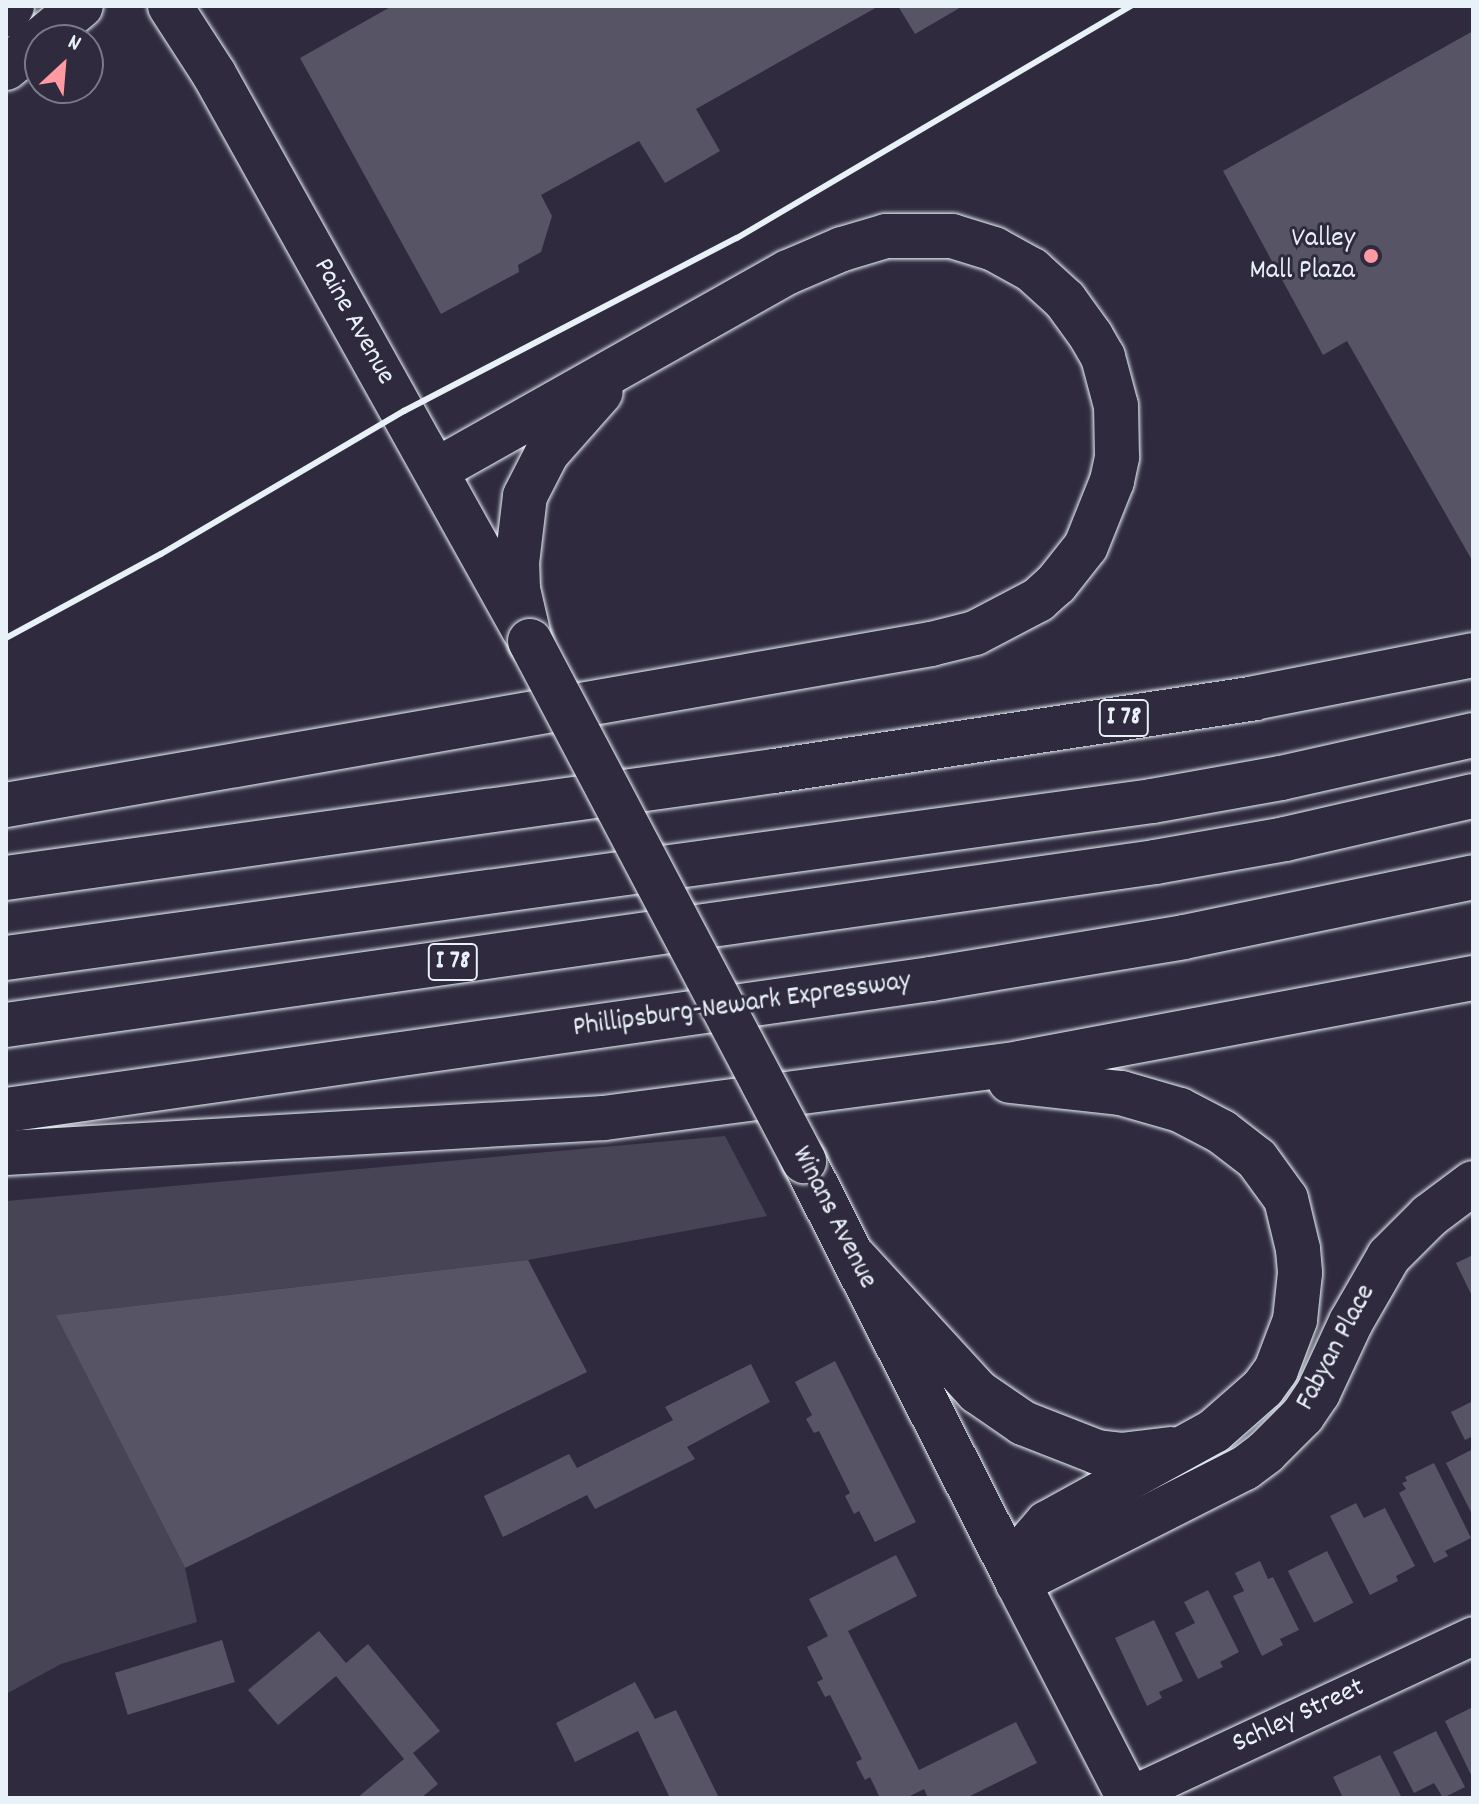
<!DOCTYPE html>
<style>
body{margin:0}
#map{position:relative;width:1479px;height:1804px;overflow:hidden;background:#2f2a3d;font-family:Dekko,sans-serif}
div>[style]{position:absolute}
.green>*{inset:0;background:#464455}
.building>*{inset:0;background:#575565;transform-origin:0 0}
.roads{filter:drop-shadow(0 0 2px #e8f1f8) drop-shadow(0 0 2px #e8f1f8)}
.minor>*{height:38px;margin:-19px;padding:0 19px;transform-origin:19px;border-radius:19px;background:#2f2a3d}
.tertiary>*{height:44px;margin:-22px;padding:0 22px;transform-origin:22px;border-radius:22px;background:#2f2a3d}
.secondary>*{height:44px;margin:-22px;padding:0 22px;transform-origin:22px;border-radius:22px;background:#2f2a3d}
.motorway>*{height:44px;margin:-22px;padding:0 22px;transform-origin:22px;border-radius:22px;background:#2f2a3d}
.rail>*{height:6px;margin:-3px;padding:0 3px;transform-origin:3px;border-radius:3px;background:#e8f1f8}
.bridges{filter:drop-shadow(0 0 2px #e8f1f8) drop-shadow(0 0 2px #e8f1f8)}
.secondary-bridge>*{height:44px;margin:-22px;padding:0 22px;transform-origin:22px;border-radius:22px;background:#2f2a3d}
.dots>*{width:22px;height:22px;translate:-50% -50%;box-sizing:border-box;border:4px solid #2f2a3d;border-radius:50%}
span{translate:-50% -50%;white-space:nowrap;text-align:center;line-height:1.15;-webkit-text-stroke:6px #2f2a3d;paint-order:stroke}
.shield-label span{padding:2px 6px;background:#2f2a3d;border:2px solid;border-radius:6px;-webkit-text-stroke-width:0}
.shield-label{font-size:26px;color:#e8f1f8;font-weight:700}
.poi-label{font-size:28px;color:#e8f1f8}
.right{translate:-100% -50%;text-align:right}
.street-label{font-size:28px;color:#e8f1f8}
.frame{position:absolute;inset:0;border:8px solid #e8f1f8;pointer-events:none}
.north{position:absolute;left:24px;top:24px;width:80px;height:80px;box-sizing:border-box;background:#2f2a3d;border:2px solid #797a88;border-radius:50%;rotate:26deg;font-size:22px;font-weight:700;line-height:32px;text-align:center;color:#e8f1f8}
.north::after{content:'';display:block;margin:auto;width:28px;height:36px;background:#ff9aa2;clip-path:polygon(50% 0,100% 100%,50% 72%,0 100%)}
</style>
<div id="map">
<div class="green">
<i style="clip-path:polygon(725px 1136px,767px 1216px,528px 1260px,57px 1315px,185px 1568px,197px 1622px,61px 1664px,6px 1694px,6px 1201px)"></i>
</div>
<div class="building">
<i style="clip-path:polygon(392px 6px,879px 6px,696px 109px,720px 151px,665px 183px,639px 141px,541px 195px,552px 216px,541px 252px,518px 265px,519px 272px,441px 314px,300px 58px)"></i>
<i style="clip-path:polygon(898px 6px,963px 6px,915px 34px)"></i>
<i style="clip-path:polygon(1473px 31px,1473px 562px,1347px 341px,1323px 355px,1223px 171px)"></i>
<i style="clip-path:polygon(1473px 1255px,1473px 1298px,1456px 1263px)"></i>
<i style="clip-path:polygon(528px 1260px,587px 1372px,185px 1568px,56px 1315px)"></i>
<i style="clip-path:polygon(835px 1361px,916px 1522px,875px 1542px,859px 1511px,854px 1514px,845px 1496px,850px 1493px,819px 1431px,814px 1433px,806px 1419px,812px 1415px,795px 1382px)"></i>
<i style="clip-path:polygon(751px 1364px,770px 1402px,687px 1447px,695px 1459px,595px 1509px,587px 1495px,503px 1537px,484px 1496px,569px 1454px,577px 1468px,673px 1420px,665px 1407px)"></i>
<i style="clip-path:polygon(1473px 1401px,1473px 1436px,1465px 1440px,1451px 1412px)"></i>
<i style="clip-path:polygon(1473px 1449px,1473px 1516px,1446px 1463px)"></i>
<i style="clip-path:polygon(1434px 1463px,1471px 1538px,1445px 1551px,1448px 1556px,1434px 1563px,1399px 1493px,1406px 1489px,1402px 1483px,1407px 1481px,1405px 1477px)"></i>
<i style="clip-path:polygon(1356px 1503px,1364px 1518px,1385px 1508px,1415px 1566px,1396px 1576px,1398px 1581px,1370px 1595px,1330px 1516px)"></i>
<i style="left:1327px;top:1551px;width:58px;height:44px;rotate:63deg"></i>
<i style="clip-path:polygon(896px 1555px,917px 1596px,848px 1631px,919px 1770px,1016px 1722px,1037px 1763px,966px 1798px,928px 1798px,924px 1789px,906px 1798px,880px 1798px,870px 1777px,865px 1780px,858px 1767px,856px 1762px,862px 1759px,830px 1695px,825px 1697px,817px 1682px,823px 1679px,807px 1647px,828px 1636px,809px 1599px)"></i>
<i style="clip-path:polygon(1260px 1561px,1268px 1579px,1273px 1577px,1299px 1630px,1280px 1639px,1283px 1645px,1262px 1656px,1233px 1596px,1244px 1591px,1235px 1573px)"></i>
<i style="clip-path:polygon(1208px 1590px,1239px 1652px,1220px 1662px,1223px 1667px,1198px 1679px,1175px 1633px,1195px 1623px,1184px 1602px)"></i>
<i style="clip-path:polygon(1154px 1620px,1183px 1681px,1159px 1692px,1162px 1698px,1147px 1706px,1115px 1638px)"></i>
<i style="clip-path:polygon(319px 1631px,346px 1663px,368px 1644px,440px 1731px,413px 1753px,438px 1784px,421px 1798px,357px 1798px,404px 1759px,336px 1676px,278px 1725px,248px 1690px)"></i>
<i style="left:222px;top:1640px;width:44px;height:112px;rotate:73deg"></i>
<i style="clip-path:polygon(635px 1682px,655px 1719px,676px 1710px,719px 1798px,670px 1798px,638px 1731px,575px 1762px,556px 1723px)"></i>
<i style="clip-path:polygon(1473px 1707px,1473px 1779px,1445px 1721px)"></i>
<i style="clip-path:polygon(1436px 1731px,1465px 1787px,1443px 1798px,1434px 1783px,1414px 1793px,1393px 1752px)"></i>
<i style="clip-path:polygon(1380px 1755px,1402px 1798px,1343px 1798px,1333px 1777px)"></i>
</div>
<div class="roads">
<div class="minor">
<i style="left:1126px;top:1798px;width:383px;rotate:-25deg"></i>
</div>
<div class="tertiary">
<i style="left:6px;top:15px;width:11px;rotate:-56deg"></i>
<i style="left:1018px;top:1583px;width:242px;rotate:62.7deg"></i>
</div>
<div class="secondary">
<i style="left:170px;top:6px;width:81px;rotate:57.1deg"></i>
<i style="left:214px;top:74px;width:637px;rotate:60.86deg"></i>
<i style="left:6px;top:68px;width:97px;rotate:-39.6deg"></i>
<i style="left:804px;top:1161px;width:473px;rotate:63.1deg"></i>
<i style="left:1018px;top:1583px;width:254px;rotate:-26.9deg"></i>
<i style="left:1245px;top:1468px;width:26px;rotate:-37deg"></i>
<i style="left:1266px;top:1452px;width:52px;rotate:-45deg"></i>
<i style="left:1303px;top:1415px;width:27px;rotate:-56deg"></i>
<i style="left:1318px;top:1393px;width:78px;rotate:-65.1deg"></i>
<i style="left:1351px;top:1322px;width:76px;rotate:-60.1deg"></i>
<i style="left:1389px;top:1256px;width:57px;rotate:-45deg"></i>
<i style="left:1429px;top:1216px;width:55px;rotate:-36.9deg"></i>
</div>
<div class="motorway">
<i style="left:530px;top:641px;width:53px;rotate:-103deg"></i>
<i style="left:518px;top:589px;width:26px;rotate:-92deg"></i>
<i style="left:517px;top:563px;width:67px;rotate:-83.2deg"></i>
<i style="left:525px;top:496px;width:48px;rotate:-62.9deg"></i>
<i style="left:547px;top:453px;width:81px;rotate:-48.5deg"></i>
<i style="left:6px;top:805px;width:939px;rotate:-9.87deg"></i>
<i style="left:931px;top:644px;width:45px;rotate:-14deg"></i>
<i style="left:975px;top:633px;width:71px;rotate:-27.6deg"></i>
<i style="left:1038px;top:600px;width:24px;rotate:-42deg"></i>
<i style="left:1056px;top:584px;width:48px;rotate:-51.7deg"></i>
<i style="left:1086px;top:546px;width:70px;rotate:-68.2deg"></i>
<i style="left:1112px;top:481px;width:25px;rotate:-78deg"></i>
<i style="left:1117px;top:457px;width:51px;rotate:-91.1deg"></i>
<i style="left:1116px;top:406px;width:51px;rotate:-104.9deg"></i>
<i style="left:1103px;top:357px;width:24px;rotate:-120deg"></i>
<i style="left:1091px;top:336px;width:44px;rotate:-125.8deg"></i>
<i style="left:1065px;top:300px;width:45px;rotate:-137.7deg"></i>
<i style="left:1032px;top:270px;width:43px;rotate:-151.1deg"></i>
<i style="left:994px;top:249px;width:44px;rotate:-162.8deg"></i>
<i style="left:952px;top:236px;width:66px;rotate:180deg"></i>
<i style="left:886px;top:236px;width:46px;rotate:163.5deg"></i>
<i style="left:842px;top:249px;width:59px;rotate:156.9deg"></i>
<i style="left:788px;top:272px;width:403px;rotate:150.6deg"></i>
<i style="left:6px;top:878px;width:775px;rotate:-7.93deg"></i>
<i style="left:774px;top:771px;width:486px;rotate:-8.6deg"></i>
<i style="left:1254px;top:698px;width:223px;rotate:-11.1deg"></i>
<i style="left:6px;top:958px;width:1157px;rotate:-7.8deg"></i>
<i style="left:1152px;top:801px;width:131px;rotate:-10.1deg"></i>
<i style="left:1281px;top:778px;width:197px;rotate:-12.6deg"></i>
<i style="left:6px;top:1025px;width:1161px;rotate:-8.07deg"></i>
<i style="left:1155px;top:862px;width:132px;rotate:-10deg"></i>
<i style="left:1285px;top:839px;width:193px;rotate:-12.9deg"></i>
<i style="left:1010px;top:1081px;width:112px;rotate:6.2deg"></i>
<i style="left:1121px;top:1093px;width:61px;rotate:16.1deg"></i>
<i style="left:1180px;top:1110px;width:47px;rotate:27.6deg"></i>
<i style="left:1222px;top:1132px;width:44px;rotate:37.6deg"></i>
<i style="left:1257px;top:1159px;width:49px;rotate:54.1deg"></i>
<i style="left:1286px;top:1199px;width:51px;rotate:76.5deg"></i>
<i style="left:1298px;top:1249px;width:24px;rotate:85deg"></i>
<i style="left:1300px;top:1273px;width:47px;rotate:96.1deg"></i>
<i style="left:1295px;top:1320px;width:53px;rotate:110.8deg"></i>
<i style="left:1276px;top:1370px;width:22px;rotate:126deg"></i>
<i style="left:1263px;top:1388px;width:65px;rotate:138.7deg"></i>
<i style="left:1214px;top:1431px;width:191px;rotate:151.1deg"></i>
<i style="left:1047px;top:1523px;width:32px;rotate:131deg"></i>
<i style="left:1026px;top:1547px;width:37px;rotate:103deg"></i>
<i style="left:6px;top:1110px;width:934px;rotate:-8.06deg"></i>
<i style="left:931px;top:979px;width:256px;rotate:-9.4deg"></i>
<i style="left:1184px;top:937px;width:295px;rotate:-11.7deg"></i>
<i style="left:6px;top:1153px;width:599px;rotate:-3.35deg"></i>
<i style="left:604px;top:1118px;width:419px;rotate:-7.5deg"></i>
<i style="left:1019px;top:1063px;width:462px;rotate:-10.6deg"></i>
<i style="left:855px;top:1258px;width:182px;rotate:47.5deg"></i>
<i style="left:978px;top:1392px;width:55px;rotate:34.6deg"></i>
<i style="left:1023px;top:1423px;width:79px;rotate:21.4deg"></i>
<i style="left:1097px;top:1452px;width:24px;rotate:7deg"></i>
<i style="left:1121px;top:1455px;width:50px;rotate:-6.8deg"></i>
</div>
</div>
<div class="rail">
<i style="left:6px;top:638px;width:176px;rotate:-28.5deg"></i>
<i style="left:161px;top:554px;width:282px;rotate:-30.5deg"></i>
<i style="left:404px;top:411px;width:375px;rotate:-27.5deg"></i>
<i style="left:737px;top:238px;width:457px;rotate:-30.5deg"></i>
</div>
<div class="bridges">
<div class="secondary-bridge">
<i style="left:530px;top:641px;width:588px;rotate:62.21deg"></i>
</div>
</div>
<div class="dots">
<i style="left:1371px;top:256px;background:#ff9aa2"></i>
</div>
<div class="shield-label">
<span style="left:1124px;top:718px">I 78</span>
<span style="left:453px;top:962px">I 78</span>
</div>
<div class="poi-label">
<span class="right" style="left:1355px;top:256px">Valley<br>Mall Plaza</span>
</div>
<div class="street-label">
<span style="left:353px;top:322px;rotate:61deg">Paine Avenue</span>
<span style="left:742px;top:1006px;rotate:-8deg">Phillipsburg-Newark Expressway</span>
<span style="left:833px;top:1218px;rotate:63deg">Winans Avenue</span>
<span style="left:1337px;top:1348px;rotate:-62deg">Fabyan Place</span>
<span style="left:1299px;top:1717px;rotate:-25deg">Schley Street</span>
</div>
<div class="frame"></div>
<div class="north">N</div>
</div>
